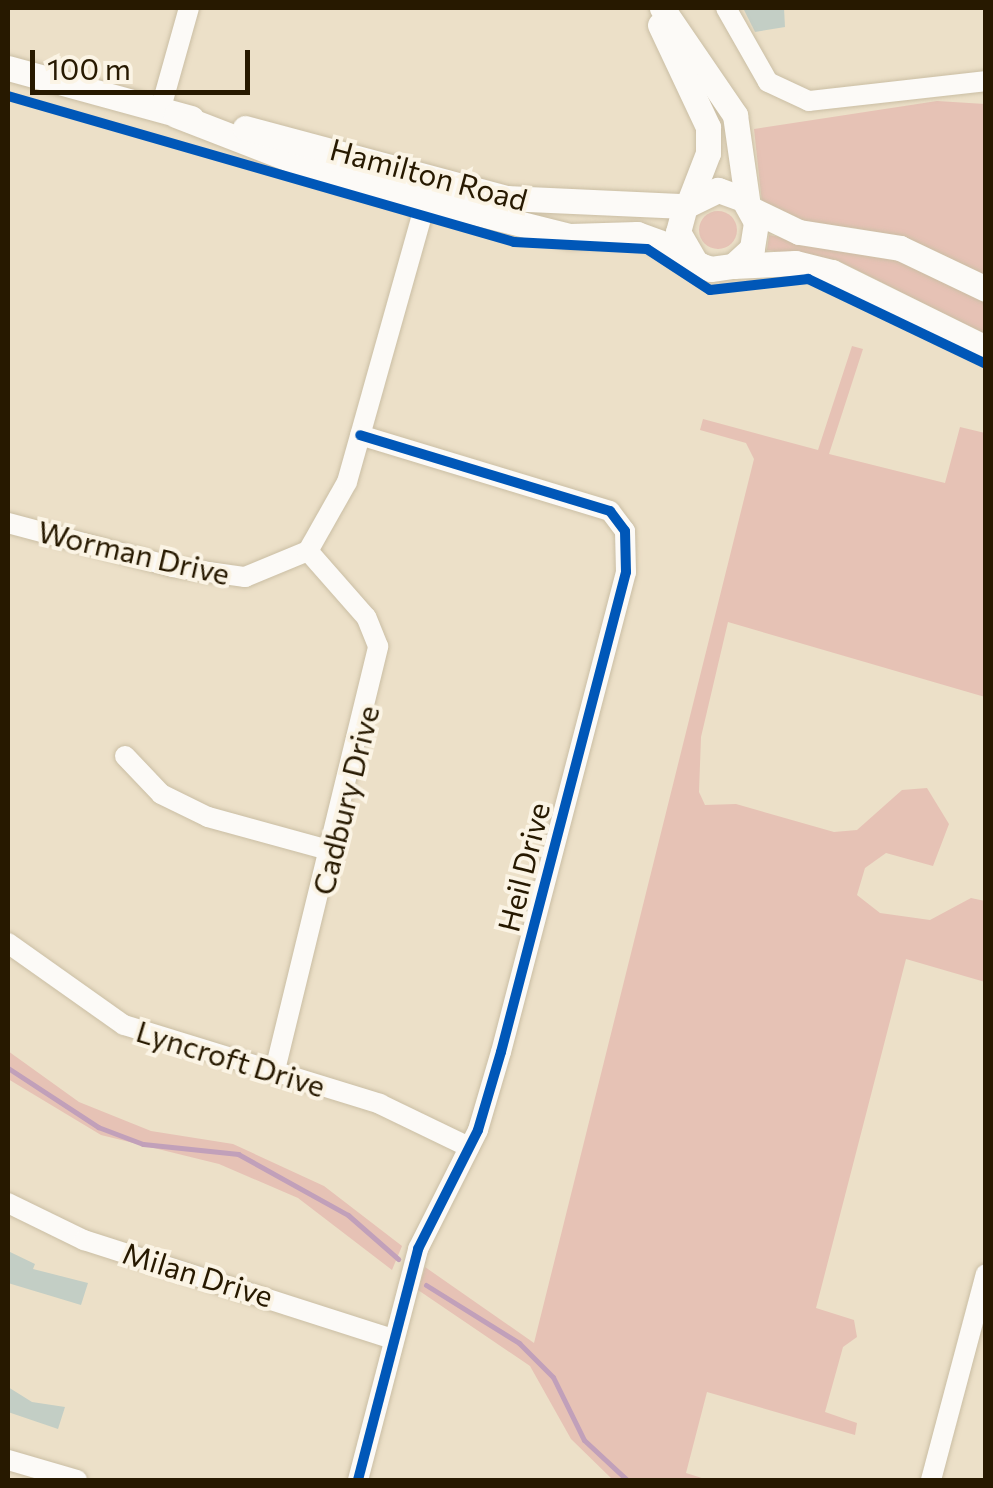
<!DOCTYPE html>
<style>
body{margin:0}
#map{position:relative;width:993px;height:1488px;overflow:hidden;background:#ece0c8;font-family:Commissioner,sans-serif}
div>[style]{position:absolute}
.green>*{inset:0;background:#e6c2b5}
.round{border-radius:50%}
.stream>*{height:5px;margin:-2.5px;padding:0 2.5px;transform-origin:2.5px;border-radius:2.5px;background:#c1a0ba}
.building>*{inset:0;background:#c3cec5}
.roads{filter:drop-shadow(0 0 2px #cabea4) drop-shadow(0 0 2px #cabea4)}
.minor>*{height:20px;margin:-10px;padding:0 10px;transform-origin:10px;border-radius:10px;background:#fcfaf7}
.major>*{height:25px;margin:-12.5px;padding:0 12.5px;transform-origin:12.5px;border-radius:12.5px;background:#fcfaf7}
.cycleway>*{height:10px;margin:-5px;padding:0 5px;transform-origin:5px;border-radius:5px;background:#0057b8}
span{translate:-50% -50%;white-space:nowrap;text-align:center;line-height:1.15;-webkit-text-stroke:8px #fbf4e5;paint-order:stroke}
.street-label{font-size:30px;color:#271900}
.frame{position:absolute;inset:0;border:10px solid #271900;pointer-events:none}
.scale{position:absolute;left:30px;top:50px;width:220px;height:45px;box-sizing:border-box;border:5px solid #271900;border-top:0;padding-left:12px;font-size:30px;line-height:35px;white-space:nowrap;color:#271900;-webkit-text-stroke:8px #fbf4e5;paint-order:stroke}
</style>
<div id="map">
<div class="green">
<i style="clip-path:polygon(937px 101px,985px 104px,985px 282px,923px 247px,855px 228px,794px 222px,762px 203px,754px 129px)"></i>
<i class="round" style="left:699px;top:211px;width:38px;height:38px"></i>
<i style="clip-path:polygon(769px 235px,898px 258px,969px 290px,985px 302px,985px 334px,837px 260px,767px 250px)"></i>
<i style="clip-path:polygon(852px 346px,863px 349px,829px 454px,945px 483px,960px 427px,985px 433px,985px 697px,728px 622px,701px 737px,699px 792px,705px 805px,736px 804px,834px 832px,857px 830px,902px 790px,927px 788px,949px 824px,933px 866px,886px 853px,865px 868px,857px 895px,880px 913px,930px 920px,971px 898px,985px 901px,985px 982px,906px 959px,816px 1308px,854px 1320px,857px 1337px,843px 1347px,825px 1412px,857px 1423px,855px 1435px,707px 1392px,686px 1473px,708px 1480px,613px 1480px,571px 1439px,530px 1366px,418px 1290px,425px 1267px,534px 1343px,754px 459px,746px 443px,700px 430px,703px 419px,818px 450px)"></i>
<i style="clip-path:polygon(8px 1051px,79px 1102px,151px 1131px,233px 1144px,324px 1186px,402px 1246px,392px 1270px,298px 1198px,219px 1164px,101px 1135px,8px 1079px)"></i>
</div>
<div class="stream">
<i style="left:8px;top:1068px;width:108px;rotate:33.2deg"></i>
<i style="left:98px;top:1127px;width:48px;rotate:20.7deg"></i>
<i style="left:143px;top:1144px;width:96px;rotate:6deg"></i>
<i style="left:238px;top:1154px;width:126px;rotate:29deg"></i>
<i style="left:348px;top:1215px;width:67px;rotate:41.3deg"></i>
<i style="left:426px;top:1285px;width:110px;rotate:31.9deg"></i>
<i style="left:519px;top:1343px;width:48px;rotate:45deg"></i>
<i style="left:553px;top:1377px;width:70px;rotate:63.8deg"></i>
<i style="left:584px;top:1440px;width:59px;rotate:42.9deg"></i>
</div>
<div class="building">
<i style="clip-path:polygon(743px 8px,784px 8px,785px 27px,755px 32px)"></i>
<i style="clip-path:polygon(8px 1251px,35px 1264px,33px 1269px,88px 1283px,81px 1305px,8px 1283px)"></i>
<i style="clip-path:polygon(8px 1387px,32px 1402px,65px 1407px,58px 1429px,8px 1412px)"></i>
</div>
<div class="roads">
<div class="minor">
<i style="left:726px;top:8px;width:85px;rotate:60.4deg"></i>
<i style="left:768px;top:82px;width:45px;rotate:24.9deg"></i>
<i style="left:809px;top:101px;width:178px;rotate:-6.4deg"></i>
<i style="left:160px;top:111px;width:107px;rotate:-74.3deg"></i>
<i style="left:8px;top:523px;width:171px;rotate:14.9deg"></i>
<i style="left:173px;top:567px;width:73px;rotate:7.9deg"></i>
<i style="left:245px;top:577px;width:68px;rotate:-22.4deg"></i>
<i style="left:308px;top:551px;width:79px;rotate:-60.5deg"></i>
<i style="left:347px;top:482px;width:307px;rotate:-74.3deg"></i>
<i style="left:125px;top:756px;width:52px;rotate:46.5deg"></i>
<i style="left:161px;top:794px;width:52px;rotate:26.1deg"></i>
<i style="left:208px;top:817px;width:129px;rotate:15.3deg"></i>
<i style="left:8px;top:943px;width:142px;rotate:35.3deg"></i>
<i style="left:124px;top:1025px;width:268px;rotate:17.1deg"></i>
<i style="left:380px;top:1104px;width:99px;rotate:25.8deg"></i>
<i style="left:275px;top:1070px;width:436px;rotate:-76.3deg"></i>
<i style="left:378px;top:646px;width:31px;rotate:-112deg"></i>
<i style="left:366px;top:617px;width:88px;rotate:-131.3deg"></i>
<i style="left:8px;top:1203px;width:85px;rotate:26deg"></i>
<i style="left:84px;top:1240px;width:324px;rotate:17.8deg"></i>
<i style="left:8px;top:1460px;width:72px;rotate:16.2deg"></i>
<i style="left:358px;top:1480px;width:239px;rotate:-75.4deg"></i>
<i style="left:418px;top:1249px;width:133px;rotate:-63.2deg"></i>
<i style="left:478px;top:1130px;width:81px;rotate:-73.6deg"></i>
<i style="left:501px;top:1052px;width:496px;rotate:-75.4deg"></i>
<i style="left:626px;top:572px;width:41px;rotate:-91.4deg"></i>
<i style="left:625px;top:531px;width:25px;rotate:-127deg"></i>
<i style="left:610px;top:511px;width:261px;rotate:-163.1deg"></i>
<i style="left:931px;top:1480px;width:213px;rotate:-75.1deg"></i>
</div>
<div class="major">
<i style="left:662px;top:8px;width:130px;rotate:55.7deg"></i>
<i style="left:735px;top:115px;width:92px;rotate:81.9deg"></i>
<i style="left:660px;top:25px;width:113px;rotate:64.8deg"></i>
<i style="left:708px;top:127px;width:26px;rotate:90deg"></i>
<i style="left:708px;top:153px;width:53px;rotate:111.2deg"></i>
<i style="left:8px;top:68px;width:190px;rotate:15.3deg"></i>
<i style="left:176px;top:115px;width:177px;rotate:21.2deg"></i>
<i style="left:341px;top:179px;width:236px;rotate:14deg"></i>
<i style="left:570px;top:236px;width:67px;rotate:-1.7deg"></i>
<i style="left:637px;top:234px;width:30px;rotate:20deg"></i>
<i style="left:665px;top:244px;width:10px;rotate:37deg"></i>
<i style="left:673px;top:250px;width:25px;rotate:29deg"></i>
<i style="left:695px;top:262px;width:8px;rotate:30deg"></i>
<i style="left:702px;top:266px;width:9px;rotate:18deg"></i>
<i style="left:711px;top:269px;width:22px;rotate:-8deg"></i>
<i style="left:733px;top:266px;width:26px;rotate:-43deg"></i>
<i style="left:752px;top:248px;width:26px;rotate:-81deg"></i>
<i style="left:756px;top:222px;width:26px;rotate:-119deg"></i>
<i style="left:743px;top:199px;width:27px;rotate:-160deg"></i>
<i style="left:718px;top:190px;width:37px;rotate:154deg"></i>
<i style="left:685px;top:206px;width:27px;rotate:105deg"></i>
<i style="left:678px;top:232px;width:34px;rotate:60deg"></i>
<i style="left:245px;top:128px;width:270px;rotate:15deg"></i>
<i style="left:506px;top:198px;width:179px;rotate:2.6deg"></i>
<i style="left:751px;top:209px;width:53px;rotate:25.6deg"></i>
<i style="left:799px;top:232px;width:102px;rotate:9deg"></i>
<i style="left:900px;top:248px;width:95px;rotate:25.5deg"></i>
<i style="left:733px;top:266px;width:62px;rotate:-2.8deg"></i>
<i style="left:795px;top:263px;width:38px;rotate:14deg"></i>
<i style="left:832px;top:272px;width:172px;rotate:26.3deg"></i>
</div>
</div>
<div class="cycleway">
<i style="left:8px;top:96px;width:527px;rotate:16.09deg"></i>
<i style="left:514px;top:242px;width:133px;rotate:3deg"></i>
<i style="left:647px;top:249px;width:75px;rotate:33.1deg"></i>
<i style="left:710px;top:290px;width:99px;rotate:-6.4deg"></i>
<i style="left:808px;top:279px;width:197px;rotate:25.5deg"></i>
<i style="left:358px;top:1480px;width:239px;rotate:-75.4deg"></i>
<i style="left:418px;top:1249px;width:133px;rotate:-63.2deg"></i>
<i style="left:478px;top:1130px;width:81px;rotate:-73.6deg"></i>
<i style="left:501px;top:1052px;width:496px;rotate:-75.4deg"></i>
<i style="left:626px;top:572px;width:41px;rotate:-91.4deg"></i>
<i style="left:625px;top:531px;width:25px;rotate:-127deg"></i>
<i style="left:610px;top:511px;width:261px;rotate:-163.1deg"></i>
</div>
<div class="street-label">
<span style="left:429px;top:174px;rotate:15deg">Hamilton Road</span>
<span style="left:134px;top:552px;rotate:13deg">Worman Drive</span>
<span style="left:345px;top:800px;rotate:-76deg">Cadbury Drive</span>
<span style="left:523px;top:867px;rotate:-76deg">Heil Drive</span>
<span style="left:231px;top:1058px;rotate:17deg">Lyncroft Drive</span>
<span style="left:198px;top:1274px;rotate:17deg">Milan Drive</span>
</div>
<div class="frame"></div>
<div class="scale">100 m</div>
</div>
